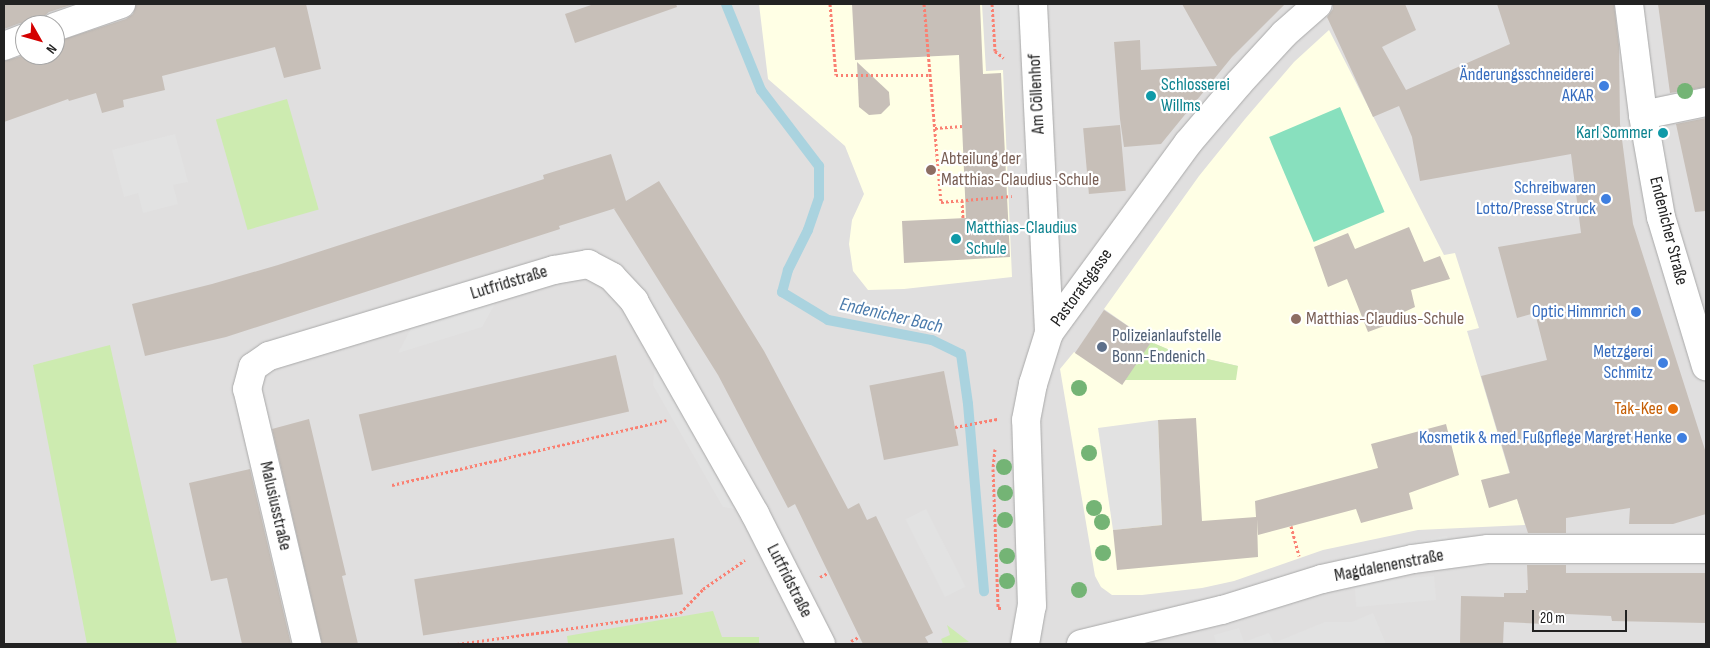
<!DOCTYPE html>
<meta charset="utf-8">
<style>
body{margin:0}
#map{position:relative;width:1710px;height:648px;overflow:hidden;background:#f2efe9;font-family:"Sofia Sans Condensed",sans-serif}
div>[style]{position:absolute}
.residential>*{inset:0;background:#e0dfdf}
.education>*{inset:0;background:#ffffe5}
.grass>*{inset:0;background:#cdebb0;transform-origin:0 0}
.pitch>*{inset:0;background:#88e0be;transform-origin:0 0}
.parking>*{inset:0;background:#e2e2e2;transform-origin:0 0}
.stream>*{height:10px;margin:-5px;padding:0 5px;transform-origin:5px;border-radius:5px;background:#aad3df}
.building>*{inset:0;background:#c7bfb8;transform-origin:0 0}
.path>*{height:3px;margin-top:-1.5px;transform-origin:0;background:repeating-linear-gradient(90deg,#fa8072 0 2.5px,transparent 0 5px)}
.roads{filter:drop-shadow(0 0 1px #a9a9a9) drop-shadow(0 0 1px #a9a9a9)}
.minor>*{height:28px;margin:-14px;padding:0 14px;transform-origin:14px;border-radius:14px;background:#fff}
.trees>*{width:16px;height:16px;margin:-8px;border-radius:50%;background:#74b475}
.dots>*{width:14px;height:14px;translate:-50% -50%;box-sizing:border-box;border:2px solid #fff;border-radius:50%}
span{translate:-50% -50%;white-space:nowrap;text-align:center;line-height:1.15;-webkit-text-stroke:4.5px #fff;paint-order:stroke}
.shop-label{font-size:18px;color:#366cbe}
.right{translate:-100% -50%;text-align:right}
.culture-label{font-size:18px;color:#0d838f}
.left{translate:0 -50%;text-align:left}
.street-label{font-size:18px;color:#222}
.education-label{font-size:18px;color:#785e54}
.service-label{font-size:18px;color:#4e5e75}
.food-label{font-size:18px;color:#c56008}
.water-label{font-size:19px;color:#4a7aab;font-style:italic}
.frame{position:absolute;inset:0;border:5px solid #222;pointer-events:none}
.north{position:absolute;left:15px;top:15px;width:50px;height:50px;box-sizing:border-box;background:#fff;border:1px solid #a7a7a7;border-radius:50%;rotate:128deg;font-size:14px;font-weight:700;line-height:20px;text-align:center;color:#222}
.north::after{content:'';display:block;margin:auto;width:18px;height:22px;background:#d40000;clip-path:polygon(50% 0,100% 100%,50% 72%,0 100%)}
.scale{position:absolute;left:1532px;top:610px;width:95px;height:22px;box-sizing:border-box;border:2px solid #222;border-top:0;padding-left:6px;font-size:15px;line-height:18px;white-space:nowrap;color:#222;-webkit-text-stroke:4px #fff;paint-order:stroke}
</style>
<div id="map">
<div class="residential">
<i style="clip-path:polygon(evenodd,4px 4px,1706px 4px,1706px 644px,4px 644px,4px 4px,25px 25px,55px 25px,55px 55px,25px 55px,25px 25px)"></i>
</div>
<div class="education">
<i style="clip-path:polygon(759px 4px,982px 4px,986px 71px,1003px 70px,1012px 277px,904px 289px,868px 290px,853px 271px,849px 244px,852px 220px,864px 194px,845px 146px,768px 79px)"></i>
<i style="clip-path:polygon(1329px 30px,1444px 255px,1455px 253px,1479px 328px,1467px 331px,1525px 525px,1418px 530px,1323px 550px,1234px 581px,1202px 588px,1142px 595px,1112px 595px,1101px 587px,1095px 576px,1060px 369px,1074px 352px,1123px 380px,1238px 366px,1172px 351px,1151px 342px,1104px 309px,1199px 176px,1245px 119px,1294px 62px)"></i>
</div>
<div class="grass">
<i style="left:287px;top:99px;width:115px;height:74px;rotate:74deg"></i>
<i style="clip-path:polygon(1151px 342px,1172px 351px,1238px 366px,1236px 380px,1123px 380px)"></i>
<i style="clip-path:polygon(110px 345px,177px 644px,87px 644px,33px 365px)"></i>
<i style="clip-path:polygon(713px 611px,722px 637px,759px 637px,759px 644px,568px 644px,567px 636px)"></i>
<i style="clip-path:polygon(947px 625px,969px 642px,943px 644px,941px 639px,950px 635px)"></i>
</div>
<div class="pitch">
<i style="left:1340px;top:107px;width:114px;height:77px;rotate:67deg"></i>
</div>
<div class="parking">
<i style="left:1000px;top:4px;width:23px;height:36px"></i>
<i style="clip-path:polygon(175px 134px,188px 182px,173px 185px,178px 204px,143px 213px,138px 193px,124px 197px,112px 150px)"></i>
<i style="clip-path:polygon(497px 300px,482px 327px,398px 353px,413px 325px)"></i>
<i style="clip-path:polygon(655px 365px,734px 509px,723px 507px,653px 385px)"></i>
<i style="clip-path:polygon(1158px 420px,1162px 525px,1113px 530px,1098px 428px)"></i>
<i style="left:926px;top:509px;width:87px;height:23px;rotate:63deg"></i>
<i style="left:1447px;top:536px;width:10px;height:104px;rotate:79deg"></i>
<i style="left:1434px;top:576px;width:24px;height:80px;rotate:85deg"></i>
<i style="clip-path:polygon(1373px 613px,1386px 644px,1217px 644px,1214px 635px,1239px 628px,1244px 642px,1269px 633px,1274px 643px,1325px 622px,1352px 622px)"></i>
</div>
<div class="stream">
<i style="left:726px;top:4px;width:93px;rotate:67.9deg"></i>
<i style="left:761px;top:90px;width:96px;rotate:52.7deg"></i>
<i style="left:819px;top:166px;width:32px;rotate:90deg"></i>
<i style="left:819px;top:198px;width:34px;rotate:109deg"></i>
<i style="left:808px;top:230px;width:45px;rotate:116.6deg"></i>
<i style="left:788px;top:270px;width:23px;rotate:105deg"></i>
<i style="left:782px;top:292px;width:54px;rotate:31.3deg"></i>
<i style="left:828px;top:320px;width:106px;rotate:10.9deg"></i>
<i style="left:932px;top:340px;width:32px;rotate:26deg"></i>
<i style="left:961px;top:354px;width:50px;rotate:82deg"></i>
<i style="left:968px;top:404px;width:188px;rotate:85.1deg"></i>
</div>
<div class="building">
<i style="clip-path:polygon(4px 4px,74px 4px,49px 12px,43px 17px,40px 25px,20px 23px,4px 29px)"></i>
<i style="clip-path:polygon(136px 4px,306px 4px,321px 69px,284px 78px,275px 47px,162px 76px,165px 90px,123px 100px,124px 107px,102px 113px,96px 93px,69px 101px,68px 99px,4px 122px,4px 61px,25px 55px,55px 55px,55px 42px,126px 19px,133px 14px)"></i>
<i style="clip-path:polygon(594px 4px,676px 4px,677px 7px,575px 43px,565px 14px)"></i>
<i style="clip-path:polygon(852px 4px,980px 4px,983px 74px,1001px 73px,1010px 257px,904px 263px,902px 221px,966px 218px,959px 55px,855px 60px)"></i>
<i style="clip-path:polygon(1182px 4px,1285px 4px,1232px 57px,1161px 144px,1124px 147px,1120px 119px,1114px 42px,1140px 40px,1141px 70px,1217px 66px)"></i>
<i style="clip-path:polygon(1333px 4px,1405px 4px,1416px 30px,1382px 47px,1406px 90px,1510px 44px,1497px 4px,1614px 4px,1619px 46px,1620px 124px,1633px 224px,1706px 453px,1706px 514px,1673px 524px,1629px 524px,1630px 508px,1566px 518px,1566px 533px,1528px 533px,1517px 499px,1489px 508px,1481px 480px,1510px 473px,1481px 376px,1547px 360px,1535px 313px,1517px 318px,1498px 247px,1581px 233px,1571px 154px,1420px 181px,1412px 137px,1399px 106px,1373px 117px,1327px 17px,1333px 9px)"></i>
<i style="clip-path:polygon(1658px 4px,1706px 4px,1706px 87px,1670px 93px)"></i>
<i style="clip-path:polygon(857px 62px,889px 92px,890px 105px,881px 114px,869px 115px,859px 107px)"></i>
<i style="clip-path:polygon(1706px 118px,1706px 211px,1695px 212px,1676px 124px)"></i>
<i style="left:1120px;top:125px;width:66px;height:37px;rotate:85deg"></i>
<i style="clip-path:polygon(611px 154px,626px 201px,659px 181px,764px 351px,848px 509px,859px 503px,867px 520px,876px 516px,933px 633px,925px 637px,929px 644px,863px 644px,795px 504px,788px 508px,718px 375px,614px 209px,616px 208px,559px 226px,560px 229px,226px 337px,145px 356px,132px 304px,212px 284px,278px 265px,544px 179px,543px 175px)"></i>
<i style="clip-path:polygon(1409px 227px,1424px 262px,1440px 256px,1450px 279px,1411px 290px,1415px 307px,1402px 313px,1403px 319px,1368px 332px,1347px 279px,1328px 287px,1314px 247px,1348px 233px,1355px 249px)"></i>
<i style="left:1104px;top:310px;width:57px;height:52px;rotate:34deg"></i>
<i style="left:616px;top:355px;width:58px;height:264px;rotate:77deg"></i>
<i style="left:944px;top:371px;width:76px;height:76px;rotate:79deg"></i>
<i style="clip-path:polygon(1196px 418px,1202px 521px,1256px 517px,1255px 501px,1378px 468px,1371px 444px,1446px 424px,1459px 475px,1409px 493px,1413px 509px,1361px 523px,1356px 509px,1258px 535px,1257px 519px,1258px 557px,1117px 570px,1113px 530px,1162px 525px,1158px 420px)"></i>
<i style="clip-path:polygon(309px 419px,346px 575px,342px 576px,358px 644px,322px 644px,272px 429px)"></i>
<i style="clip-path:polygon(250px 469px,291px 644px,242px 644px,227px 578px,211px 581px,202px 542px,189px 483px)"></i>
<i style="left:674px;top:538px;width:57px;height:263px;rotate:81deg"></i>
<i style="clip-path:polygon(1527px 565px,1566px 565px,1566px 573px,1706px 573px,1706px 623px,1612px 621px,1611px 616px,1566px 614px,1565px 625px,1504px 622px,1503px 644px,1460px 644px,1461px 596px,1504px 597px,1504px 593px,1526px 593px,1526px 590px,1528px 590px)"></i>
</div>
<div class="path">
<i style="left:830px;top:4px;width:71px;rotate:85.2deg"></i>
<i style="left:836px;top:75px;width:94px"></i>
<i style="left:924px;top:4px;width:199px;rotate:85.1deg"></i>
<i style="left:941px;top:202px;width:71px;rotate:-4.8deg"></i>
<i style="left:992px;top:4px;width:47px;rotate:86.3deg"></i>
<i style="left:995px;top:51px;width:11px;rotate:38deg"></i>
<i style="left:935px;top:128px;width:27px;rotate:-4deg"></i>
<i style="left:962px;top:200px;width:18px;rotate:87deg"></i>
<i style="left:955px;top:427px;width:43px;rotate:-10.8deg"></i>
<i style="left:995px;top:449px;width:20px;rotate:96deg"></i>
<i style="left:993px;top:469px;width:139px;rotate:87.9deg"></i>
<i style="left:998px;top:608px;width:4px"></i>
<i style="left:392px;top:485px;width:282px;rotate:-13.3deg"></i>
<i style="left:1291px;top:526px;width:31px;rotate:75deg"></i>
<i style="left:820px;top:577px;width:9px;rotate:-27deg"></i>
<i style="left:851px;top:641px;width:9px;rotate:-27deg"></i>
<i style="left:457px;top:644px;width:225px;rotate:-7.9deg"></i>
<i style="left:680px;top:613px;width:33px;rotate:-46deg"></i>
<i style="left:703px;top:589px;width:51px;rotate:-34.6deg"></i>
</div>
<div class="roads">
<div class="minor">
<i style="left:1033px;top:4px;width:329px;rotate:87.2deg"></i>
<i style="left:1629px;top:4px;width:112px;rotate:82.8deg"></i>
<i style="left:1643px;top:115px;width:104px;rotate:80deg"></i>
<i style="left:1661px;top:217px;width:156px;rotate:73.2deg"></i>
<i style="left:55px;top:27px;width:70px;rotate:-19.2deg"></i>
<i style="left:4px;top:46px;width:22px;rotate:-21deg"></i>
<i style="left:1643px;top:115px;width:64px;rotate:-11.7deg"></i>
<i style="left:307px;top:644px;width:262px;rotate:-103.2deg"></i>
<i style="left:247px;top:389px;width:23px;rotate:-75deg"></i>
<i style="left:253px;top:367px;width:19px;rotate:-35deg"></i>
<i style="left:269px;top:356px;width:298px;rotate:-16.8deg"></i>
<i style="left:554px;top:270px;width:35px;rotate:-10deg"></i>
<i style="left:588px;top:264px;width:27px;rotate:28deg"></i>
<i style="left:612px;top:277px;width:33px;rotate:47deg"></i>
<i style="left:634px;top:301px;width:245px;rotate:60.4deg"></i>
<i style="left:755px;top:514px;width:146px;rotate:63.1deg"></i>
<i style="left:1025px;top:644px;width:39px;rotate:-80deg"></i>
<i style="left:1032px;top:606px;width:186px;rotate:-91.8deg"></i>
<i style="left:1026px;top:420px;width:37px;rotate:-79deg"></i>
<i style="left:1033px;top:384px;width:53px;rotate:-72.6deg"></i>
<i style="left:1049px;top:333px;width:235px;rotate:-53.8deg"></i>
<i style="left:1188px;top:143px;width:79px;rotate:-49.6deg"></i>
<i style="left:1239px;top:83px;width:67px;rotate:-47.4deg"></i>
<i style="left:1284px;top:34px;width:45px;rotate:-41.4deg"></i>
<i style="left:1081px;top:644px;width:145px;rotate:-13.6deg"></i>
<i style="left:1222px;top:610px;width:105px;rotate:-17.2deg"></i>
<i style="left:1322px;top:579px;width:93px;rotate:-12.4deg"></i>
<i style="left:1413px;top:559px;width:76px;rotate:-7.6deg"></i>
<i style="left:1488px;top:549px;width:218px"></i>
</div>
</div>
<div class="trees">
<i style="left:1685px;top:91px"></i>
<i style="left:1079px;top:388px"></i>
<i style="left:1089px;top:453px"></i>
<i style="left:1004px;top:467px"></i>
<i style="left:1005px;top:493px"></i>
<i style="left:1094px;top:508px"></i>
<i style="left:1005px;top:520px"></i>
<i style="left:1102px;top:522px"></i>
<i style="left:1103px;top:553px"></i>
<i style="left:1007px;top:556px"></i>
<i style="left:1007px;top:581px"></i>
<i style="left:1079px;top:590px"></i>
</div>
<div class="dots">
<i style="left:1604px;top:86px;background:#3f7fe0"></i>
<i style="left:1151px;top:96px;background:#0f9aa8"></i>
<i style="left:1663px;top:133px;background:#0f9aa8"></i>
<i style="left:931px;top:170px;background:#8d6e63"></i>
<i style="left:1606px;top:199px;background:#3f7fe0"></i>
<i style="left:956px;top:239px;background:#0f9aa8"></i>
<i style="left:1636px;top:312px;background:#3f7fe0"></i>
<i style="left:1296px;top:319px;background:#8d6e63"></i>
<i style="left:1102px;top:347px;background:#5c6f8a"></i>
<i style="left:1663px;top:363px;background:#3f7fe0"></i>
<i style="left:1673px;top:409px;background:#e8710a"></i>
<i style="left:1682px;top:438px;background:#3f7fe0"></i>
</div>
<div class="shop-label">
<span class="right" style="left:1594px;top:86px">Änderungsschneiderei<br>AKAR</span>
<span class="right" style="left:1596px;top:199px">Schreibwaren<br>Lotto/Presse Struck</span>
<span class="right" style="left:1626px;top:312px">Optic Himmrich</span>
<span class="right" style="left:1653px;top:363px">Metzgerei<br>Schmitz</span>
<span class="right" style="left:1672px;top:438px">Kosmetik &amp; med. Fußpflege Margret Henke</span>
</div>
<div class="culture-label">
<span class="left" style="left:1161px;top:96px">Schlosserei<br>Willms</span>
<span class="right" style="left:1653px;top:133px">Karl Sommer</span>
<span class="left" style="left:966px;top:239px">Matthias-Claudius<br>Schule</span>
</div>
<div class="street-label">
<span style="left:1037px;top:94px;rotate:-93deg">Am Cöllenhof</span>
<span style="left:1668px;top:231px;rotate:76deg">Endenicher Straße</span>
<span style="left:509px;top:283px;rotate:-17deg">Lutfridstraße</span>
<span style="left:1082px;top:288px;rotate:-54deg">Pastoratsgasse</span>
<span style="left:275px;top:506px;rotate:77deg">Malusiusstraße</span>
<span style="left:1389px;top:566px;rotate:-11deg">Magdalenenstraße</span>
<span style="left:789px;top:581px;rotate:63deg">Lutfridstraße</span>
</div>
<div class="education-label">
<span class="left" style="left:941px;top:170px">Abteilung der<br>Matthias-Claudius-Schule</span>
<span class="left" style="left:1306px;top:319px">Matthias-Claudius-Schule</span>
</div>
<div class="service-label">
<span class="left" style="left:1112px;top:347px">Polizeianlaufstelle<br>Bonn-Endenich</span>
</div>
<div class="food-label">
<span class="right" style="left:1663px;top:409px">Tak-Kee</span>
</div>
<div class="water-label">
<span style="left:891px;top:316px;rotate:13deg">Endenicher Bach</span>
</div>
<div class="frame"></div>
<div class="north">N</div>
<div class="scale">20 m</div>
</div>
